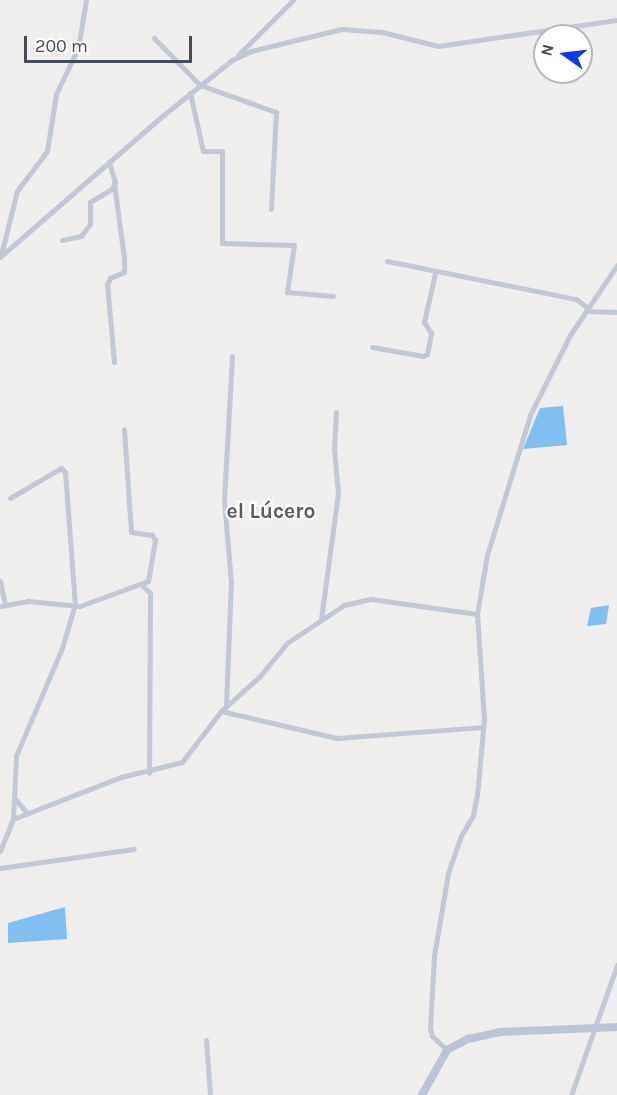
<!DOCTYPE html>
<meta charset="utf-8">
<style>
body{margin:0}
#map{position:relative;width:617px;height:1095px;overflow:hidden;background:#f0eded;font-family:Karla,sans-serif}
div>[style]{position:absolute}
.water>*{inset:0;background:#81bff1}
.minor>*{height:5px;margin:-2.5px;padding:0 2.5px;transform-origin:2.5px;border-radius:2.5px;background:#c2c8d5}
.secondary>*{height:8px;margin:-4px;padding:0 4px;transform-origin:4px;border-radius:4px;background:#bec4d8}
span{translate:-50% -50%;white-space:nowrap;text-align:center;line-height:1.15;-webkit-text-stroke:4.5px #fff;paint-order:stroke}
.neighbourhood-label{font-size:21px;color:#595b62;font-weight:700}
.north{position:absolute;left:533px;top:24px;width:60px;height:60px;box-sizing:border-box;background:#fff;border:2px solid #b4b7bd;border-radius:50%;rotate:284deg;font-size:16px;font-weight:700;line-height:24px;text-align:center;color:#444b5b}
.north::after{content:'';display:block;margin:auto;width:21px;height:27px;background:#0d38ea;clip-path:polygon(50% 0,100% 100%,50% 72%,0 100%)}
.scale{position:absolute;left:24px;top:36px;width:168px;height:27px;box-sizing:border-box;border:3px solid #444b5b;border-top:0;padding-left:8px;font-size:18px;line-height:21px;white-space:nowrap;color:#444b5b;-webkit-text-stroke:4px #fff;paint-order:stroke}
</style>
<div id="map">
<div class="water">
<i style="clip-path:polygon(563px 406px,567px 445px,523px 449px,540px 408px)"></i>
<i style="clip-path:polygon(609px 605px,606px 624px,587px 626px,591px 608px)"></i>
<i style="clip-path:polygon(65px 907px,67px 939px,8px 943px,8px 923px)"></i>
</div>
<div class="minor">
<i style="left:154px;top:38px;width:66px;rotate:45.6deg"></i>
<i style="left:200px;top:85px;width:81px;rotate:19.6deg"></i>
<i style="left:276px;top:112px;width:97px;rotate:93deg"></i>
<i style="left:238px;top:55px;width:78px;rotate:-45deg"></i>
<i style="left:190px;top:93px;width:59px;rotate:77.4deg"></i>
<i style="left:203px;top:151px;width:19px"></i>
<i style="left:222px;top:151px;width:92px;rotate:90deg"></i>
<i style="left:222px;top:243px;width:72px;rotate:1.6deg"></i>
<i style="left:294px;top:245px;width:48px;rotate:98.5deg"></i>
<i style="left:287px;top:292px;width:46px;rotate:5deg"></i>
<i style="left:62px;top:240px;width:19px;rotate:-12deg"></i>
<i style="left:81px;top:236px;width:15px;rotate:-53deg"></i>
<i style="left:90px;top:224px;width:22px;rotate:-90deg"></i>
<i style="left:90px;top:202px;width:26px;rotate:-31deg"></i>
<i style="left:112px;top:189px;width:8px;rotate:-67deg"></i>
<i style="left:115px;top:182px;width:21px;rotate:-107deg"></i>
<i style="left:1px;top:255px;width:66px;rotate:-76deg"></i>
<i style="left:17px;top:191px;width:50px;rotate:-53.1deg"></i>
<i style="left:47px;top:151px;width:58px;rotate:-81deg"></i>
<i style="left:56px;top:94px;width:51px;rotate:-64.4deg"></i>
<i style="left:78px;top:48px;width:49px;rotate:-80.5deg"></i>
<i style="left:0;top:257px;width:213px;rotate:-41deg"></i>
<i style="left:161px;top:117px;width:91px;rotate:-38.8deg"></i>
<i style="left:232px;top:60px;width:21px;rotate:-25deg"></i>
<i style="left:251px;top:51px;width:93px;rotate:-13.7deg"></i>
<i style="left:341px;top:29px;width:41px;rotate:4.2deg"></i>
<i style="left:382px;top:32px;width:58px;rotate:14deg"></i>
<i style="left:438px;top:46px;width:181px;rotate:-8.3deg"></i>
<i style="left:387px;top:261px;width:193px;rotate:11.4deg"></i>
<i style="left:576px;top:299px;width:15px;rotate:37deg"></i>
<i style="left:586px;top:311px;width:31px;rotate:2deg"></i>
<i style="left:372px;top:347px;width:52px;rotate:10deg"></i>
<i style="left:423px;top:356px;width:4px;rotate:-27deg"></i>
<i style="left:427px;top:354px;width:21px;rotate:-79deg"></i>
<i style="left:431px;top:333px;width:13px;rotate:-122deg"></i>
<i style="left:424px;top:322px;width:50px;rotate:-77.3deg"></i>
<i style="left:114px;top:362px;width:78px;rotate:-95.1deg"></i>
<i style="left:107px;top:284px;width:7px;rotate:-63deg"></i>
<i style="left:110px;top:278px;width:15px;rotate:-23deg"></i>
<i style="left:124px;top:272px;width:14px;rotate:-90deg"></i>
<i style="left:124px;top:258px;width:76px;rotate:-97.6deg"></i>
<i style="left:10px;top:498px;width:59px;rotate:-30.5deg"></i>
<i style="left:61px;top:468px;width:6px;rotate:45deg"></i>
<i style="left:65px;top:472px;width:132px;rotate:85.7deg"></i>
<i style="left:75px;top:604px;width:46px;rotate:106.5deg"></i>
<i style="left:62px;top:648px;width:117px;rotate:113.1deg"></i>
<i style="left:16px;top:756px;width:63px;rotate:92.7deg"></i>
<i style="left:0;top:581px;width:25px;rotate:78deg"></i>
<i style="left:141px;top:584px;width:13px;rotate:45deg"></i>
<i style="left:150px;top:593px;width:180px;rotate:90.3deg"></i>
<i style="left:0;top:606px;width:28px;rotate:-10deg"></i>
<i style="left:28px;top:601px;width:52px;rotate:5.5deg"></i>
<i style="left:80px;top:606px;width:72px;rotate:-20.2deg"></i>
<i style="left:148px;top:581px;width:42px;rotate:-80.3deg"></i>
<i style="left:155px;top:540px;width:6px;rotate:-121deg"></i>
<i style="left:152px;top:535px;width:21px;rotate:-172deg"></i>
<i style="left:131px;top:532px;width:103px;rotate:-93.9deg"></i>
<i style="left:321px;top:619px;width:127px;rotate:-82.3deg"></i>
<i style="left:338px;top:493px;width:44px;rotate:-95.2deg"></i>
<i style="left:334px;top:449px;width:37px;rotate:-87deg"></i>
<i style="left:226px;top:705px;width:122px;rotate:-87.7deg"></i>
<i style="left:231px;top:583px;width:83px;rotate:-94.8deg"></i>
<i style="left:224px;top:500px;width:144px;rotate:-86.8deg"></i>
<i style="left:221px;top:711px;width:119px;rotate:13.1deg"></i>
<i style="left:337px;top:738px;width:145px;rotate:-4.3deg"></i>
<i style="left:16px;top:800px;width:18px;rotate:49deg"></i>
<i style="left:0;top:851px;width:35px;rotate:-68deg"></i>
<i style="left:13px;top:819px;width:116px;rotate:-21.3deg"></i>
<i style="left:121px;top:777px;width:63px;rotate:-13.8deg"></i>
<i style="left:182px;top:762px;width:64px;rotate:-52.6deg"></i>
<i style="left:221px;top:711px;width:52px;rotate:-41.9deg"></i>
<i style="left:260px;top:676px;width:43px;rotate:-50.7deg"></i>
<i style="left:287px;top:643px;width:69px;rotate:-33.7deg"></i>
<i style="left:344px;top:605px;width:28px;rotate:-13deg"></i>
<i style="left:371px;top:599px;width:107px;rotate:8.1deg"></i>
<i style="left:0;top:868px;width:135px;rotate:-8.1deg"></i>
<i style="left:206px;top:1040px;width:55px;rotate:85.8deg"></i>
<i style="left:447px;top:1050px;width:21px;rotate:-137deg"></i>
<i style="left:432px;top:1036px;width:8px;rotate:-104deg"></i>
<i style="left:430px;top:1028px;width:72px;rotate:-86.8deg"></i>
<i style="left:434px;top:956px;width:84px;rotate:-80.4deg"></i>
<i style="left:448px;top:873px;width:39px;rotate:-71deg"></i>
<i style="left:461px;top:836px;width:24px;rotate:-60deg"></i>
<i style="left:473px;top:815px;width:20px;rotate:-79deg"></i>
<i style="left:477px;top:795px;width:76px;rotate:-84.7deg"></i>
<i style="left:484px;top:719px;width:105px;rotate:-93.8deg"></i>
<i style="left:477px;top:614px;width:60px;rotate:-80.4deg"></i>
<i style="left:487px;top:555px;width:146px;rotate:-72.9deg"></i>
<i style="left:530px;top:415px;width:89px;rotate:-63.4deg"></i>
<i style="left:570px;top:335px;width:84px;rotate:-56.1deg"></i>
<i style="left:571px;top:1095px;width:138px;rotate:-70.5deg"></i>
</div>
<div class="secondary">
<i style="left:422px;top:1095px;width:51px;rotate:-60.9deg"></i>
<i style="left:447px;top:1050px;width:24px;rotate:-28deg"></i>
<i style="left:468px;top:1039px;width:33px;rotate:-12deg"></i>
<i style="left:500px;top:1032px;width:117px;rotate:-2.4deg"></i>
</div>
<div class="neighbourhood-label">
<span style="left:271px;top:511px">el Lúcero</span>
</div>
<div class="north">N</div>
<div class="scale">200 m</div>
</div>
